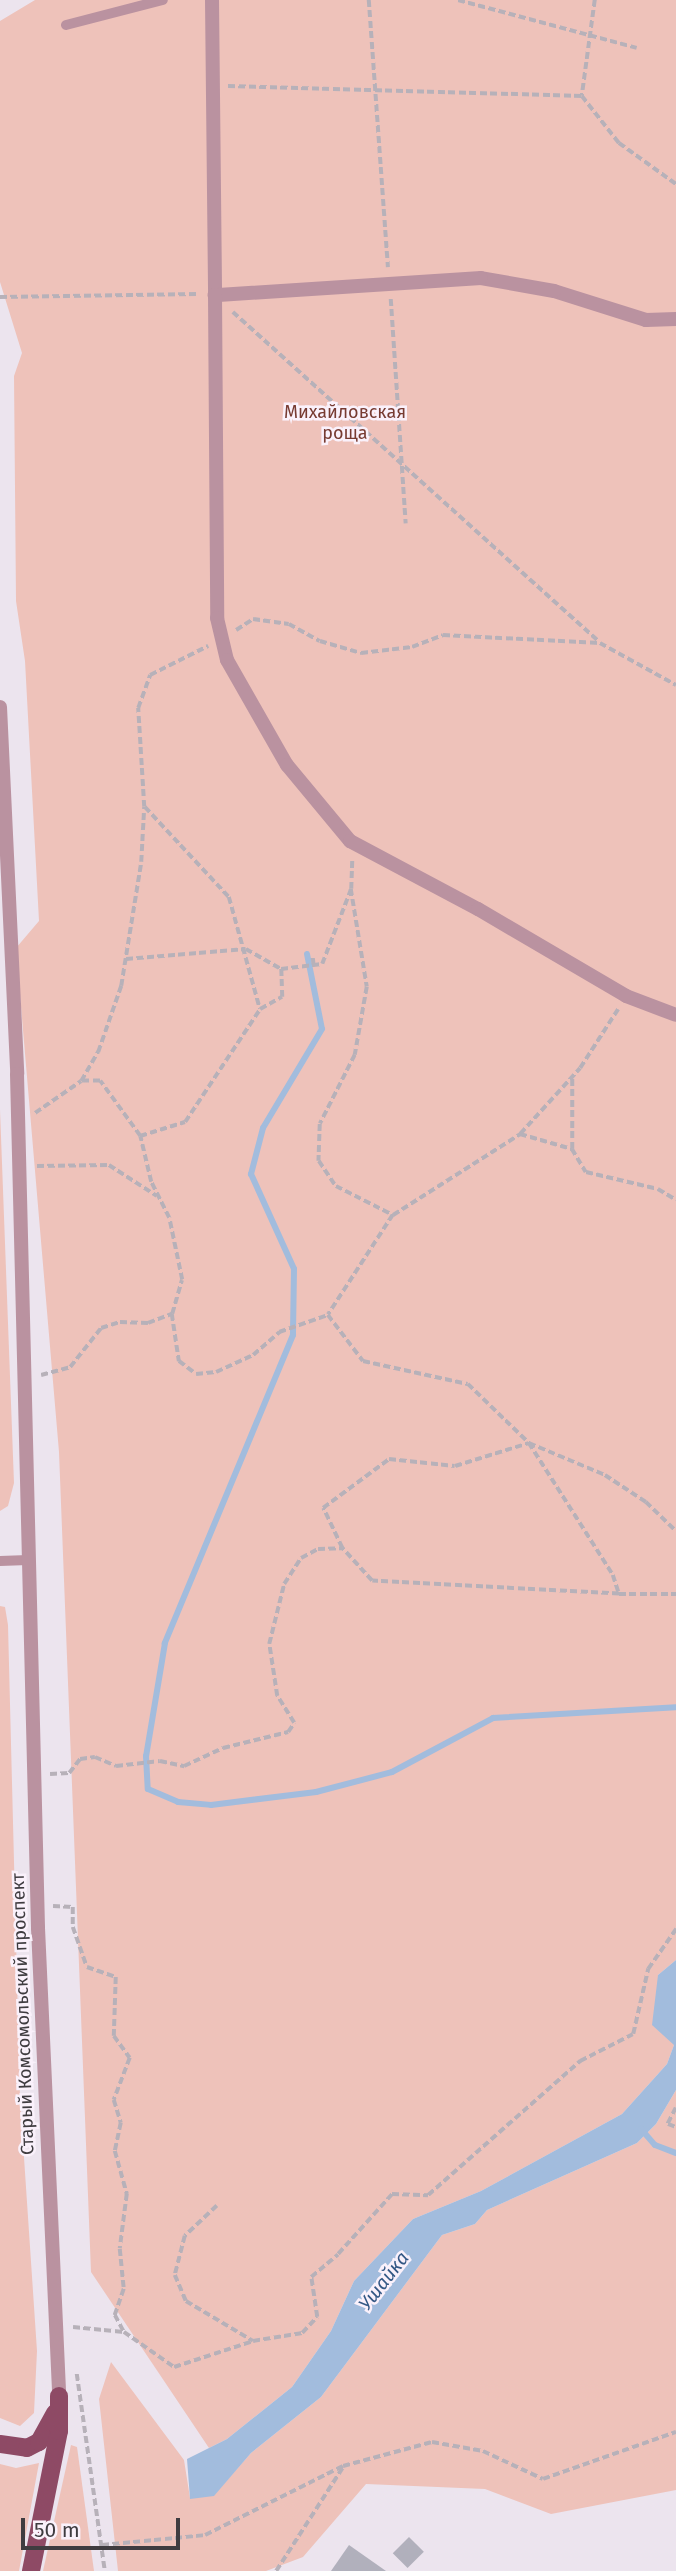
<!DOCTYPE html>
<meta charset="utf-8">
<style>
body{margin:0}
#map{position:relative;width:676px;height:2571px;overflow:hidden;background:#ece4ee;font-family:"Fira Sans",sans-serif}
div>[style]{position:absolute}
.green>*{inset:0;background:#eec2ba}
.water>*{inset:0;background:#a2bcdd}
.stream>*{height:6px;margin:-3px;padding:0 3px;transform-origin:3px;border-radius:3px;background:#a2bcdd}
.building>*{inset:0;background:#b1b0bc;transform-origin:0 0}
.path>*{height:3.5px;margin-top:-1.75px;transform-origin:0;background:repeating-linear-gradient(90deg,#b7b1b9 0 7px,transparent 0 10.5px)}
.lane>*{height:10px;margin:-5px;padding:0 5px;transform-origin:5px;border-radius:5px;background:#ba92a0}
.street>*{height:14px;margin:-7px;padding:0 7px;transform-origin:7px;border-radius:7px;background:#ba92a0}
.primary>*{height:18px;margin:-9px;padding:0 9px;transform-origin:9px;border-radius:9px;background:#8e4a65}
span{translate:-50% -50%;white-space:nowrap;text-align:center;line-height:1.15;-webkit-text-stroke:5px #faf1fb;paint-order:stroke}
.park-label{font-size:18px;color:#773b32}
.street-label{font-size:18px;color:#3f3c40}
.water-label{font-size:19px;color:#345885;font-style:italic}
.scale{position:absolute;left:21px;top:2518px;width:159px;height:32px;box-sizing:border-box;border:4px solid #3f3c40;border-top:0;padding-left:9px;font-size:21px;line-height:24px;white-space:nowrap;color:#3f3c40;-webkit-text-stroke:5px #faf1fb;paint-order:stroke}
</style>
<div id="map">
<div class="green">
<i style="clip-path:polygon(35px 0,676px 0,676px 1960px,658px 1975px,674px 2045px,667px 2064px,622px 2114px,481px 2191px,413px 2219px,354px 2281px,331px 2331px,292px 2387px,227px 2439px,209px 2448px,91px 2272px,59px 1452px,16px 948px,39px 921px,25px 661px,16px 601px,14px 376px,22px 353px,0 282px,0 21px)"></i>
<i style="clip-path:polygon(0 1110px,14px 1483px,8px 1506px,0 1511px)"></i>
<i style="clip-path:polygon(0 1606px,5px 1607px,8px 1625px,20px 2098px,37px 2351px,34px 2413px,20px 2426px,0 2418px)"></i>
<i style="clip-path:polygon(676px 2090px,676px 2490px,551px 2514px,485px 2489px,366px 2484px,303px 2557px,266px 2571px,118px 2571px,99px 2399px,111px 2362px,184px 2460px,190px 2498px,214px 2495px,251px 2453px,321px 2397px,442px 2235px,475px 2224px,487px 2210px,637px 2143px,656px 2124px)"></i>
<i style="clip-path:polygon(71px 2445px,77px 2447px,94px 2571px,43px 2571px)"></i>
<i style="clip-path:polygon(39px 2463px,19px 2571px,0 2571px,0 2464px,16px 2468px)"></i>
</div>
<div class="water">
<i style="clip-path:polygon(676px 1960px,676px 2090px,656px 2124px,637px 2143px,487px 2210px,475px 2224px,442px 2235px,321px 2397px,251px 2453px,214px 2496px,190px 2499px,187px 2459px,227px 2439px,292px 2387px,331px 2331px,354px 2281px,413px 2219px,481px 2191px,622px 2114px,667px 2064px,674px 2045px,652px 2025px,658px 1975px)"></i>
</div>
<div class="stream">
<i style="left:307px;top:954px;width:76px;rotate:78.7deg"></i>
<i style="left:322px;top:1029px;width:115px;rotate:120.8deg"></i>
<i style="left:263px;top:1128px;width:48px;rotate:104.6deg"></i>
<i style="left:251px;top:1174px;width:104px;rotate:65.6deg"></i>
<i style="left:294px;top:1269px;width:66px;rotate:90.9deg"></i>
<i style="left:293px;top:1335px;width:334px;rotate:112.6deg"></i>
<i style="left:165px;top:1643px;width:115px;rotate:99.5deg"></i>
<i style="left:146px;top:1756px;width:33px;rotate:87deg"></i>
<i style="left:148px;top:1789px;width:33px;rotate:23deg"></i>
<i style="left:178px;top:1802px;width:33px;rotate:5deg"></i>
<i style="left:211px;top:1805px;width:106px;rotate:-7.1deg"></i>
<i style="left:316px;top:1792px;width:79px;rotate:-14.7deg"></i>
<i style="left:392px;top:1772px;width:115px;rotate:-28.1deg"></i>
<i style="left:493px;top:1718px;width:183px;rotate:-3.4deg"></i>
<i style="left:641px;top:2129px;width:21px;rotate:49deg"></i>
<i style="left:655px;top:2145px;width:22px;rotate:21deg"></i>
</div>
<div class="building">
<i style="left:409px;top:2537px;width:21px;height:23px;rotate:45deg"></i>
<i style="clip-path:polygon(349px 2545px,386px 2571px,331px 2571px)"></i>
</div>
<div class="path">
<i style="left:369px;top:0;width:268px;rotate:85.9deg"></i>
<i style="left:458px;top:0;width:185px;rotate:15deg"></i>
<i style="left:595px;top:0;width:97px;rotate:97.7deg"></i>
<i style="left:582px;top:96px;width:60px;rotate:51.8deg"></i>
<i style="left:619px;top:143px;width:70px;rotate:35.7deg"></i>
<i style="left:228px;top:86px;width:354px;rotate:1.6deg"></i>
<i style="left:0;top:297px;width:197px;rotate:-0.9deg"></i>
<i style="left:391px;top:299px;width:225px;rotate:86.2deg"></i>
<i style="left:233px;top:312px;width:493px;rotate:42deg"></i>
<i style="left:236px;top:630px;width:20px;rotate:-33deg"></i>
<i style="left:253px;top:619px;width:36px;rotate:8deg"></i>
<i style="left:289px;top:624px;width:35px;rotate:29deg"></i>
<i style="left:320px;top:641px;width:43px;rotate:16.3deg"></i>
<i style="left:361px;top:653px;width:51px;rotate:-6.7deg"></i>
<i style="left:412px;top:647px;width:33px;rotate:-21deg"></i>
<i style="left:443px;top:635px;width:157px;rotate:2.9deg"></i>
<i style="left:600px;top:643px;width:87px;rotate:28.9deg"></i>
<i style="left:145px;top:807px;width:123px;rotate:47deg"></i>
<i style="left:229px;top:897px;width:116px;rotate:74.5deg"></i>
<i style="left:351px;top:889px;width:99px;rotate:80.7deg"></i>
<i style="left:367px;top:987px;width:69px;rotate:100deg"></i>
<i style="left:355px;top:1055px;width:77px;rotate:116.9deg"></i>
<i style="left:320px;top:1124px;width:37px;rotate:92deg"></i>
<i style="left:319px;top:1161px;width:30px;rotate:56deg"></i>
<i style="left:336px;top:1186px;width:64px;rotate:27deg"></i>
<i style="left:393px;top:1215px;width:151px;rotate:-32.5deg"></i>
<i style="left:520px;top:1134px;width:89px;rotate:-47.7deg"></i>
<i style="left:580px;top:1068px;width:70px;rotate:-57.2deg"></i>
<i style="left:313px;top:958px;width:8px;rotate:83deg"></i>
<i style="left:126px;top:959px;width:120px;rotate:-4.8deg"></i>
<i style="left:246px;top:949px;width:40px;rotate:29.7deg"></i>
<i style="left:35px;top:1113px;width:56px;rotate:-34.8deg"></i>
<i style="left:81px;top:1081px;width:34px;rotate:-60deg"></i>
<i style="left:98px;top:1052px;width:70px;rotate:-70.8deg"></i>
<i style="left:121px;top:986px;width:126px;rotate:-80.8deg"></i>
<i style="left:141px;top:862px;width:55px;rotate:-86.9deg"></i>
<i style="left:144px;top:807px;width:99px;rotate:-93.5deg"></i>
<i style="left:138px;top:708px;width:35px;rotate:-70deg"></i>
<i style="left:150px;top:675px;width:65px;rotate:-26.6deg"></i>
<i style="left:520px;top:1134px;width:54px;rotate:16.1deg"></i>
<i style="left:572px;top:1149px;width:27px;rotate:59deg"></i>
<i style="left:586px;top:1172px;width:74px;rotate:13.3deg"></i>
<i style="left:658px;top:1189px;width:21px;rotate:31deg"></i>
<i style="left:140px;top:1136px;width:47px;rotate:-17.3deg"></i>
<i style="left:185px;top:1122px;width:136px;rotate:-56.4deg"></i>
<i style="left:260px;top:1009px;width:25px;rotate:-29deg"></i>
<i style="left:282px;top:997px;width:28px;rotate:-92deg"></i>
<i style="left:281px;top:969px;width:41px;rotate:-7deg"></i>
<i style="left:322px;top:964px;width:80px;rotate:-68.9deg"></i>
<i style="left:351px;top:889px;width:28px;rotate:-88deg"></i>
<i style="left:572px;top:1149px;width:72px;rotate:-90deg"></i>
<i style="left:37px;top:1166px;width:72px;rotate:-0.8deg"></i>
<i style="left:109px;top:1165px;width:57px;rotate:32.9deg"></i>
<i style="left:393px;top:1215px;width:119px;rotate:123deg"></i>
<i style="left:328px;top:1315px;width:58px;rotate:52.7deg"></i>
<i style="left:363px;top:1361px;width:107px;rotate:12.4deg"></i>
<i style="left:468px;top:1384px;width:85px;rotate:44deg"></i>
<i style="left:529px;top:1443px;width:156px;rotate:57.5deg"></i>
<i style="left:613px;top:1575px;width:20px;rotate:72deg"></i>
<i style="left:619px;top:1594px;width:57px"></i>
<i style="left:172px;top:1314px;width:48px;rotate:81.5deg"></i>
<i style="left:179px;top:1361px;width:21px;rotate:37deg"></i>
<i style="left:196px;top:1374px;width:20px;rotate:-6deg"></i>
<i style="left:216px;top:1372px;width:41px;rotate:-24.7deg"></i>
<i style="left:253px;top:1355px;width:35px;rotate:-41deg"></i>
<i style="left:279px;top:1332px;width:52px;rotate:-19.1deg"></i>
<i style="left:41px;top:1375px;width:30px;rotate:-15deg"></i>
<i style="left:70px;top:1367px;width:50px;rotate:-51.5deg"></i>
<i style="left:101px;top:1328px;width:20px;rotate:-18deg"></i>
<i style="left:120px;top:1322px;width:28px;rotate:2deg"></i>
<i style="left:148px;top:1323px;width:26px;rotate:-21deg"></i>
<i style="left:172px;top:1314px;width:35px;rotate:-74deg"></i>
<i style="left:182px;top:1280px;width:63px;rotate:-101.8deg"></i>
<i style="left:169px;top:1218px;width:40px;rotate:-116.6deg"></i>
<i style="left:151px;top:1182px;width:47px;rotate:-103.4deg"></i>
<i style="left:140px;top:1136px;width:68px;rotate:-126deg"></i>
<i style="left:100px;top:1081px;width:19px;rotate:180deg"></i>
<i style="left:619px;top:1594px;width:247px;rotate:-177deg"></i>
<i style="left:372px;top:1581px;width:45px;rotate:-132.3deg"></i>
<i style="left:342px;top:1548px;width:44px;rotate:-115.4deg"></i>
<i style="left:323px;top:1508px;width:82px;rotate:-36.6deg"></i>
<i style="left:389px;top:1459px;width:66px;rotate:6.1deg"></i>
<i style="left:455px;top:1466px;width:77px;rotate:-17.3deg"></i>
<i style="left:529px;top:1443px;width:82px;rotate:22.8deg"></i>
<i style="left:605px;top:1475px;width:49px;rotate:33.4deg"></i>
<i style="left:646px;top:1502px;width:42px;rotate:44deg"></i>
<i style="left:50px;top:1774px;width:19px;rotate:-3deg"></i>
<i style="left:69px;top:1773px;width:18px;rotate:-52deg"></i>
<i style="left:80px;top:1759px;width:15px;rotate:-8deg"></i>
<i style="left:95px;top:1757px;width:23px;rotate:23deg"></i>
<i style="left:116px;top:1766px;width:44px;rotate:-6.5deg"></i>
<i style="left:160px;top:1761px;width:25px;rotate:12deg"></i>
<i style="left:184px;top:1766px;width:43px;rotate:-24.8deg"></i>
<i style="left:223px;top:1748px;width:67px;rotate:-13.8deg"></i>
<i style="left:288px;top:1732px;width:11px;rotate:-56deg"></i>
<i style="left:294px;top:1723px;width:32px;rotate:-122deg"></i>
<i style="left:277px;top:1696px;width:53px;rotate:-98.7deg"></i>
<i style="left:269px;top:1644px;width:62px;rotate:-76deg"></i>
<i style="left:284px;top:1584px;width:31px;rotate:-57deg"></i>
<i style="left:301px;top:1558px;width:19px;rotate:-28deg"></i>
<i style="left:318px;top:1549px;width:24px;rotate:-2deg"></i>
<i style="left:53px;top:1906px;width:20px;rotate:3deg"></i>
<i style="left:73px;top:1907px;width:20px;rotate:90deg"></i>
<i style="left:73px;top:1927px;width:42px;rotate:70.7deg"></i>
<i style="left:87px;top:1967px;width:31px;rotate:19deg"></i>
<i style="left:116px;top:1977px;width:59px;rotate:91.9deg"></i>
<i style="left:114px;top:2036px;width:27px;rotate:54deg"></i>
<i style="left:130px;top:2058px;width:45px;rotate:110.9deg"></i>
<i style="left:114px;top:2100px;width:24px;rotate:73deg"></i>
<i style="left:121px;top:2123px;width:29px;rotate:102deg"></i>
<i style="left:115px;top:2151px;width:45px;rotate:74.4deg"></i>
<i style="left:127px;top:2194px;width:55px;rotate:97.3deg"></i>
<i style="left:120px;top:2249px;width:40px;rotate:84.3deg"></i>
<i style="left:124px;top:2289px;width:28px;rotate:109deg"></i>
<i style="left:115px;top:2315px;width:19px;rotate:62deg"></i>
<i style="left:676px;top:2108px;width:18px;rotate:117deg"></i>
<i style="left:668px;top:2124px;width:9px;rotate:21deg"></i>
<i style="left:217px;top:2206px;width:44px;rotate:136.8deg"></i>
<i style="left:185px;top:2236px;width:40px;rotate:104.4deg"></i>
<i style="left:175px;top:2275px;width:28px;rotate:67deg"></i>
<i style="left:186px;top:2301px;width:78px;rotate:30.8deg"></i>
<i style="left:73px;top:2327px;width:51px;rotate:5.6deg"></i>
<i style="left:124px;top:2332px;width:61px;rotate:35deg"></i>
<i style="left:174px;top:2367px;width:83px;rotate:-18.2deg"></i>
<i style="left:253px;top:2341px;width:50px;rotate:-9.3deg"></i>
<i style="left:302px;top:2333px;width:22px;rotate:-47deg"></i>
<i style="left:317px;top:2317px;width:40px;rotate:-98.5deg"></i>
<i style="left:311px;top:2277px;width:35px;rotate:-40deg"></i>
<i style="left:338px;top:2254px;width:81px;rotate:-48deg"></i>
<i style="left:392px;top:2194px;width:36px;rotate:2deg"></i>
<i style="left:428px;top:2195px;width:203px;rotate:-41.4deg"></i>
<i style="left:580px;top:2061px;width:59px;rotate:-27deg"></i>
<i style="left:633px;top:2034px;width:67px;rotate:-77deg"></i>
<i style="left:648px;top:1969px;width:49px;rotate:-55deg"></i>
<i style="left:77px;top:2374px;width:199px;rotate:81.9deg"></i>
<i style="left:102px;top:2545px;width:103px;rotate:-5.5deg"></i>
<i style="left:205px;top:2535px;width:154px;rotate:-26.6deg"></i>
<i style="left:343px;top:2466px;width:92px;rotate:-15.1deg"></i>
<i style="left:432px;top:2442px;width:52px;rotate:10deg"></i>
<i style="left:483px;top:2451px;width:66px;rotate:25deg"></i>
<i style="left:543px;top:2479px;width:141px;rotate:-19.5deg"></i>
<i style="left:276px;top:2571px;width:124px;rotate:-57.2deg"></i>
</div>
<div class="lane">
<i style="left:66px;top:25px;width:100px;rotate:-14.5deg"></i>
<i style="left:0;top:1561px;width:28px;rotate:-2deg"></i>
</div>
<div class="street">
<i style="left:212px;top:0;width:295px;rotate:89.4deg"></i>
<i style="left:676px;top:319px;width:30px;rotate:178deg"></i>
<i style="left:646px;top:320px;width:96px;rotate:-162.5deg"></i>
<i style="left:554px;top:291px;width:74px;rotate:-169.9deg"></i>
<i style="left:481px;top:278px;width:267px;rotate:176.3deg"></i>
<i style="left:215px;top:295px;width:323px;rotate:89.6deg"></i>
<i style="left:217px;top:618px;width:43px;rotate:76.6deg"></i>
<i style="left:227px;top:660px;width:121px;rotate:60.3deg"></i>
<i style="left:287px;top:765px;width:99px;rotate:50.3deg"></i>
<i style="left:350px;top:841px;width:145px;rotate:28deg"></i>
<i style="left:478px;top:909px;width:172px;rotate:30.4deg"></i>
<i style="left:626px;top:996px;width:53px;rotate:20.8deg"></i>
<i style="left:0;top:707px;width:367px;rotate:87.3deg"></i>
<i style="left:17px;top:1074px;width:854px;rotate:88.59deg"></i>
<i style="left:38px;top:1928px;width:468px;rotate:87.4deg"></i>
</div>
<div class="primary">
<i style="left:0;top:2444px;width:27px;rotate:8deg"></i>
<i style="left:27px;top:2448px;width:13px;rotate:-27deg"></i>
<i style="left:39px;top:2442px;width:33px;rotate:-61deg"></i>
<i style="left:31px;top:2571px;width:143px;rotate:-78.7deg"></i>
<i style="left:59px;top:2431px;width:35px;rotate:-90deg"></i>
</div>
<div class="park-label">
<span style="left:345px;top:423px">Михайловская<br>роща</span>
</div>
<div class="street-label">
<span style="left:23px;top:2014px;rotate:-92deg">Старый Комсомольский проспект</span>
</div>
<div class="water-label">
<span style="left:384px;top:2281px;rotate:-52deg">Ушайка</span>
</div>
<div class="scale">50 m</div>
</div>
